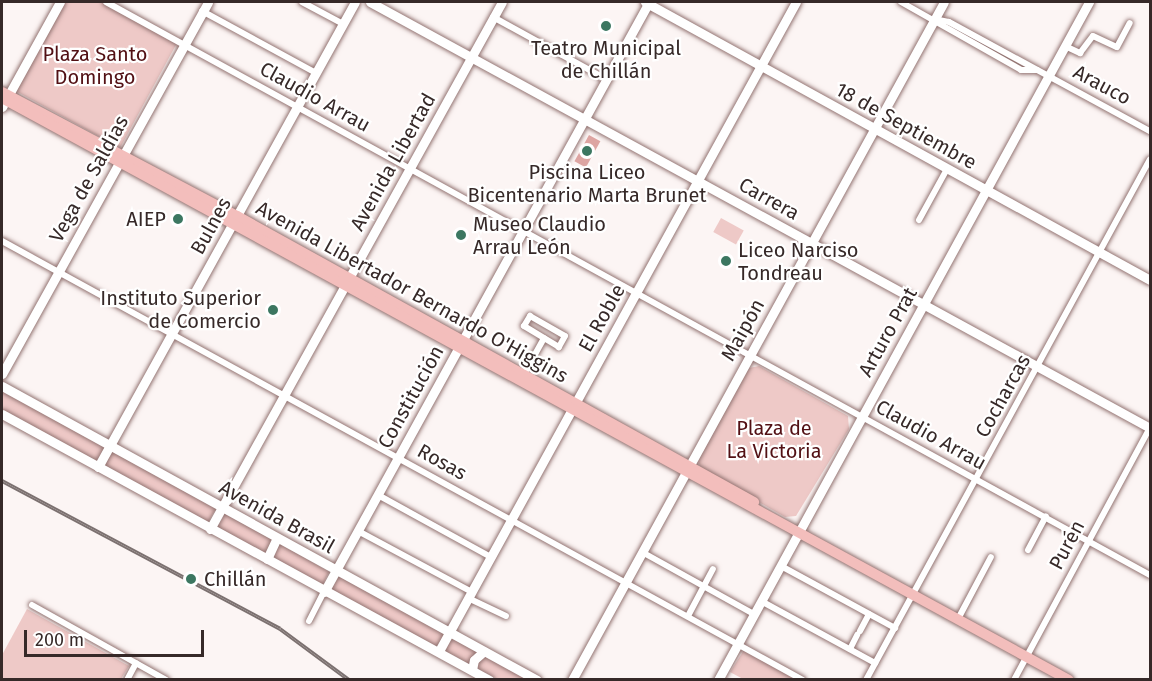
<!DOCTYPE html>
<meta charset="utf-8">
<style>
body{margin:0}
#map{position:relative;width:1152px;height:681px;overflow:hidden;background:#fcf5f4;font-family:"Fira Sans",sans-serif}
div>[style]{position:absolute}
.green>*{inset:0;background:#eec9c7;transform-origin:0 0}
.water>*{inset:0;background:#dda5a2;transform-origin:0 0}
.roads{filter:drop-shadow(0 0 2px #937472) drop-shadow(0 0 2px #937472)}
.street>*{height:6px;margin:-3px;padding:0 3px;transform-origin:3px;border-radius:3px;background:#fff}
.secondary>*{height:9px;margin:-4.5px;padding:0 4.5px;transform-origin:4.5px;border-radius:4.5px;background:#fff}
.primary>*{height:10px;margin:-5px;padding:0 5px;transform-origin:5px;border-radius:5px;background:#f3bebc}
.rail>*{height:4px;margin-top:-2px;transform-origin:0;background:repeating-linear-gradient(90deg,#fff 0 4.5px,#7c7170 0 9px);box-sizing:border-box;border-block:2px solid #7c7170}
.dots>*{width:16px;height:16px;translate:-50% -50%;box-sizing:border-box;border:3px solid #fff;border-radius:50%}
span{translate:-50% -50%;white-space:nowrap;text-align:center;line-height:1.15;-webkit-text-stroke:4.5px #fff;paint-order:stroke}
.poi-label{font-size:20px;color:#362928}
.right{translate:-100% -50%;text-align:right}
.left{translate:0 -50%;text-align:left}
.park-label{font-size:20px;color:#521014}
.street-label{font-size:20px;color:#362928}
.frame{position:absolute;inset:0;border:3px solid #362928;pointer-events:none}
.scale{position:absolute;left:24px;top:630px;width:180px;height:27px;box-sizing:border-box;border:3px solid #362928;border-top:0;padding-left:8px;font-size:18px;line-height:21px;white-space:nowrap;color:#362928;-webkit-text-stroke:4px #fff;paint-order:stroke}
</style>
<div id="map">
<div class="green">
<i style="clip-path:polygon(62px 2px,101px 2px,177px 43px,120px 148px,14px 90px)"></i>
<i style="left:721px;top:218px;width:26px;height:16px;rotate:29deg"></i>
<i style="clip-path:polygon(759px 366px,848px 416px,849px 429px,796px 516px,785px 517px,701px 469px,698px 461px,749px 368px)"></i>
<i style="left:2px;top:388px;width:119px;height:20px;rotate:30deg"></i>
<i style="left:111px;top:450px;width:120px;height:17px;rotate:29deg"></i>
<i style="clip-path:polygon(226px 512px,329px 572px,322px 586px,217px 528px)"></i>
<i style="left:339px;top:575px;width:122px;height:18px;rotate:28deg"></i>
<i style="clip-path:polygon(27px 609px,129px 666px,121px 679px,2px 679px,2px 655px)"></i>
<i style="clip-path:polygon(453px 637px,531px 679px,497px 679px,445px 651px)"></i>
<i style="clip-path:polygon(744px 650px,797px 679px,743px 679px,730px 672px)"></i>
</div>
<div class="water">
<i style="left:589px;top:135px;width:13px;height:30px;rotate:29deg"></i>
</div>
<div class="roads">
<div class="street">
<i style="left:106px;top:2px;width:1191px;rotate:28.76deg"></i>
<i style="left:302px;top:2px;width:47px;rotate:28.2deg"></i>
<i style="left:901px;top:2px;width:138px;rotate:29.5deg"></i>
<i style="left:1021px;top:70px;width:16px"></i>
<i style="left:202px;top:11px;width:130px;rotate:28.5deg"></i>
<i style="left:493px;top:17px;width:129px;rotate:28.8deg"></i>
<i style="left:934px;top:19px;width:15px;rotate:11deg"></i>
<i style="left:949px;top:22px;width:229px;rotate:28.5deg"></i>
<i style="left:1065px;top:46px;width:17px;rotate:25deg"></i>
<i style="left:1080px;top:53px;width:21px;rotate:-53deg"></i>
<i style="left:1093px;top:36px;width:26px;rotate:25deg"></i>
<i style="left:1117px;top:47px;width:27px;rotate:-62deg"></i>
<i style="left:919px;top:220px;width:58px;rotate:-61.2deg"></i>
<i style="left:2px;top:241px;width:913px;rotate:28.73deg"></i>
<i style="left:530px;top:316px;width:40px;rotate:29.7deg"></i>
<i style="left:565px;top:336px;width:13px;rotate:119deg"></i>
<i style="left:559px;top:347px;width:41px;rotate:-149deg"></i>
<i style="left:524px;top:326px;width:12px;rotate:-59deg"></i>
<i style="left:524px;top:374px;width:41px;rotate:-60.9deg"></i>
<i style="left:378px;top:495px;width:129px;rotate:28.8deg"></i>
<i style="left:358px;top:531px;width:129px;rotate:28.2deg"></i>
<i style="left:1028px;top:550px;width:38px;rotate:-62deg"></i>
<i style="left:642px;top:552px;width:128px;rotate:29deg"></i>
<i style="left:781px;top:566px;width:130px;rotate:28.5deg"></i>
<i style="left:468px;top:598px;width:42px;rotate:25.3deg"></i>
<i style="left:761px;top:601px;width:130px;rotate:28.5deg"></i>
<i style="left:32px;top:605px;width:154px;rotate:29.2deg"></i>
<i style="left:688px;top:616px;width:53px;rotate:-62deg"></i>
<i style="left:958px;top:619px;width:70px;rotate:-62deg"></i>
<i style="left:309px;top:621px;width:33px;rotate:-63deg"></i>
<i style="left:860px;top:631px;width:19px;rotate:-62deg"></i>
<i style="left:850px;top:649px;width:16px;rotate:-63deg"></i>
<i style="left:127px;top:680px;width:19px;rotate:-62deg"></i>
<i style="left:866px;top:680px;width:593px;rotate:-61.4deg"></i>
<i style="left:1014px;top:680px;width:287px;rotate:-61.7deg"></i>
</div>
<div class="secondary">
<i style="left:370px;top:2px;width:889px;rotate:28.64deg"></i>
<i style="left:645px;top:2px;width:576px;rotate:28.83deg"></i>
<i style="left:2px;top:107px;width:120px;rotate:-61.1deg"></i>
<i style="left:2px;top:374px;width:425px;rotate:-61deg"></i>
<i style="left:2px;top:386px;width:610px;rotate:28.79deg"></i>
<i style="left:2px;top:414px;width:555px;rotate:28.64deg"></i>
<i style="left:98px;top:467px;width:531px;rotate:-61.07deg"></i>
<i style="left:210px;top:529px;width:602px;rotate:-61.01deg"></i>
<i style="left:267px;top:559px;width:23px;rotate:-65deg"></i>
<i style="left:324px;top:592px;width:674px;rotate:-61.15deg"></i>
<i style="left:439px;top:651px;width:741px;rotate:-61.19deg"></i>
<i style="left:472px;top:670px;width:10px;rotate:-79deg"></i>
<i style="left:474px;top:660px;width:13px;rotate:-42deg"></i>
<i style="left:572px;top:680px;width:773px;rotate:-61.25deg"></i>
<i style="left:718px;top:680px;width:773px;rotate:-61.31deg"></i>
</div>
<div class="primary">
<i style="left:2px;top:92px;width:266px;rotate:27.8deg"></i>
<i style="left:237px;top:216px;width:591px;rotate:28.95deg"></i>
<i style="left:2px;top:98px;width:1215px;rotate:28.61deg"></i>
</div>
</div>
<div class="rail">
<i style="left:2px;top:481px;width:315px;rotate:28deg"></i>
<i style="left:280px;top:629px;width:86px;rotate:36.5deg"></i>
</div>
<div class="dots">
<i style="left:606px;top:26px;background:#3c7761"></i>
<i style="left:587px;top:151px;background:#3c7761"></i>
<i style="left:178px;top:219px;background:#3c7761"></i>
<i style="left:461px;top:235px;background:#3c7761"></i>
<i style="left:726px;top:261px;background:#3c7761"></i>
<i style="left:273px;top:310px;background:#3c7761"></i>
<i style="left:191px;top:579px;background:#3c7761"></i>
</div>
<div class="poi-label">
<span style="left:606px;top:60px">Teatro Municipal<br>de Chillán</span>
<span style="left:587px;top:184px">Piscina Liceo<br>Bicentenario Marta Brunet</span>
<span class="right" style="left:166px;top:219px">AIEP</span>
<span class="left" style="left:473px;top:236px">Museo Claudio<br>Arrau León</span>
<span class="left" style="left:738px;top:262px">Liceo Narciso<br>Tondreau</span>
<span class="right" style="left:261px;top:310px">Instituto Superior<br>de Comercio</span>
<span class="left" style="left:204px;top:579px">Chillán</span>
</div>
<div class="park-label">
<span style="left:95px;top:66px">Plaza Santo<br>Domingo</span>
<span style="left:774px;top:440px">Plaza de<br>La Victoria</span>
</div>
<div class="street-label">
<span style="left:1102px;top:85px;rotate:28deg">Arauco</span>
<span style="left:315px;top:97px;rotate:29deg">Claudio Arrau</span>
<span style="left:906px;top:126px;rotate:29deg">18 de Septiembre</span>
<span style="left:393px;top:162px;rotate:-61deg">Avenida Libertad</span>
<span style="left:89px;top:179px;rotate:-61deg">Vega de Saldías</span>
<span style="left:769px;top:199px;rotate:29deg">Carrera</span>
<span style="left:211px;top:226px;rotate:-61deg">Bulnes</span>
<span style="left:412px;top:292px;rotate:29deg">Avenida Libertador Bernardo O'Higgins</span>
<span style="left:602px;top:318px;rotate:-61deg">El Roble</span>
<span style="left:743px;top:330px;rotate:-61deg">Maipón</span>
<span style="left:888px;top:332px;rotate:-61deg">Arturo Prat</span>
<span style="left:1003px;top:396px;rotate:-61deg">Cocharcas</span>
<span style="left:411px;top:397px;rotate:-61deg">Constitución</span>
<span style="left:931px;top:435px;rotate:29deg">Claudio Arrau</span>
<span style="left:442px;top:462px;rotate:29deg">Rosas</span>
<span style="left:277px;top:517px;rotate:29deg">Avenida Brasil</span>
<span style="left:1067px;top:545px;rotate:-62deg">Purén</span>
</div>
<div class="frame"></div>
<div class="scale">200 m</div>
</div>
